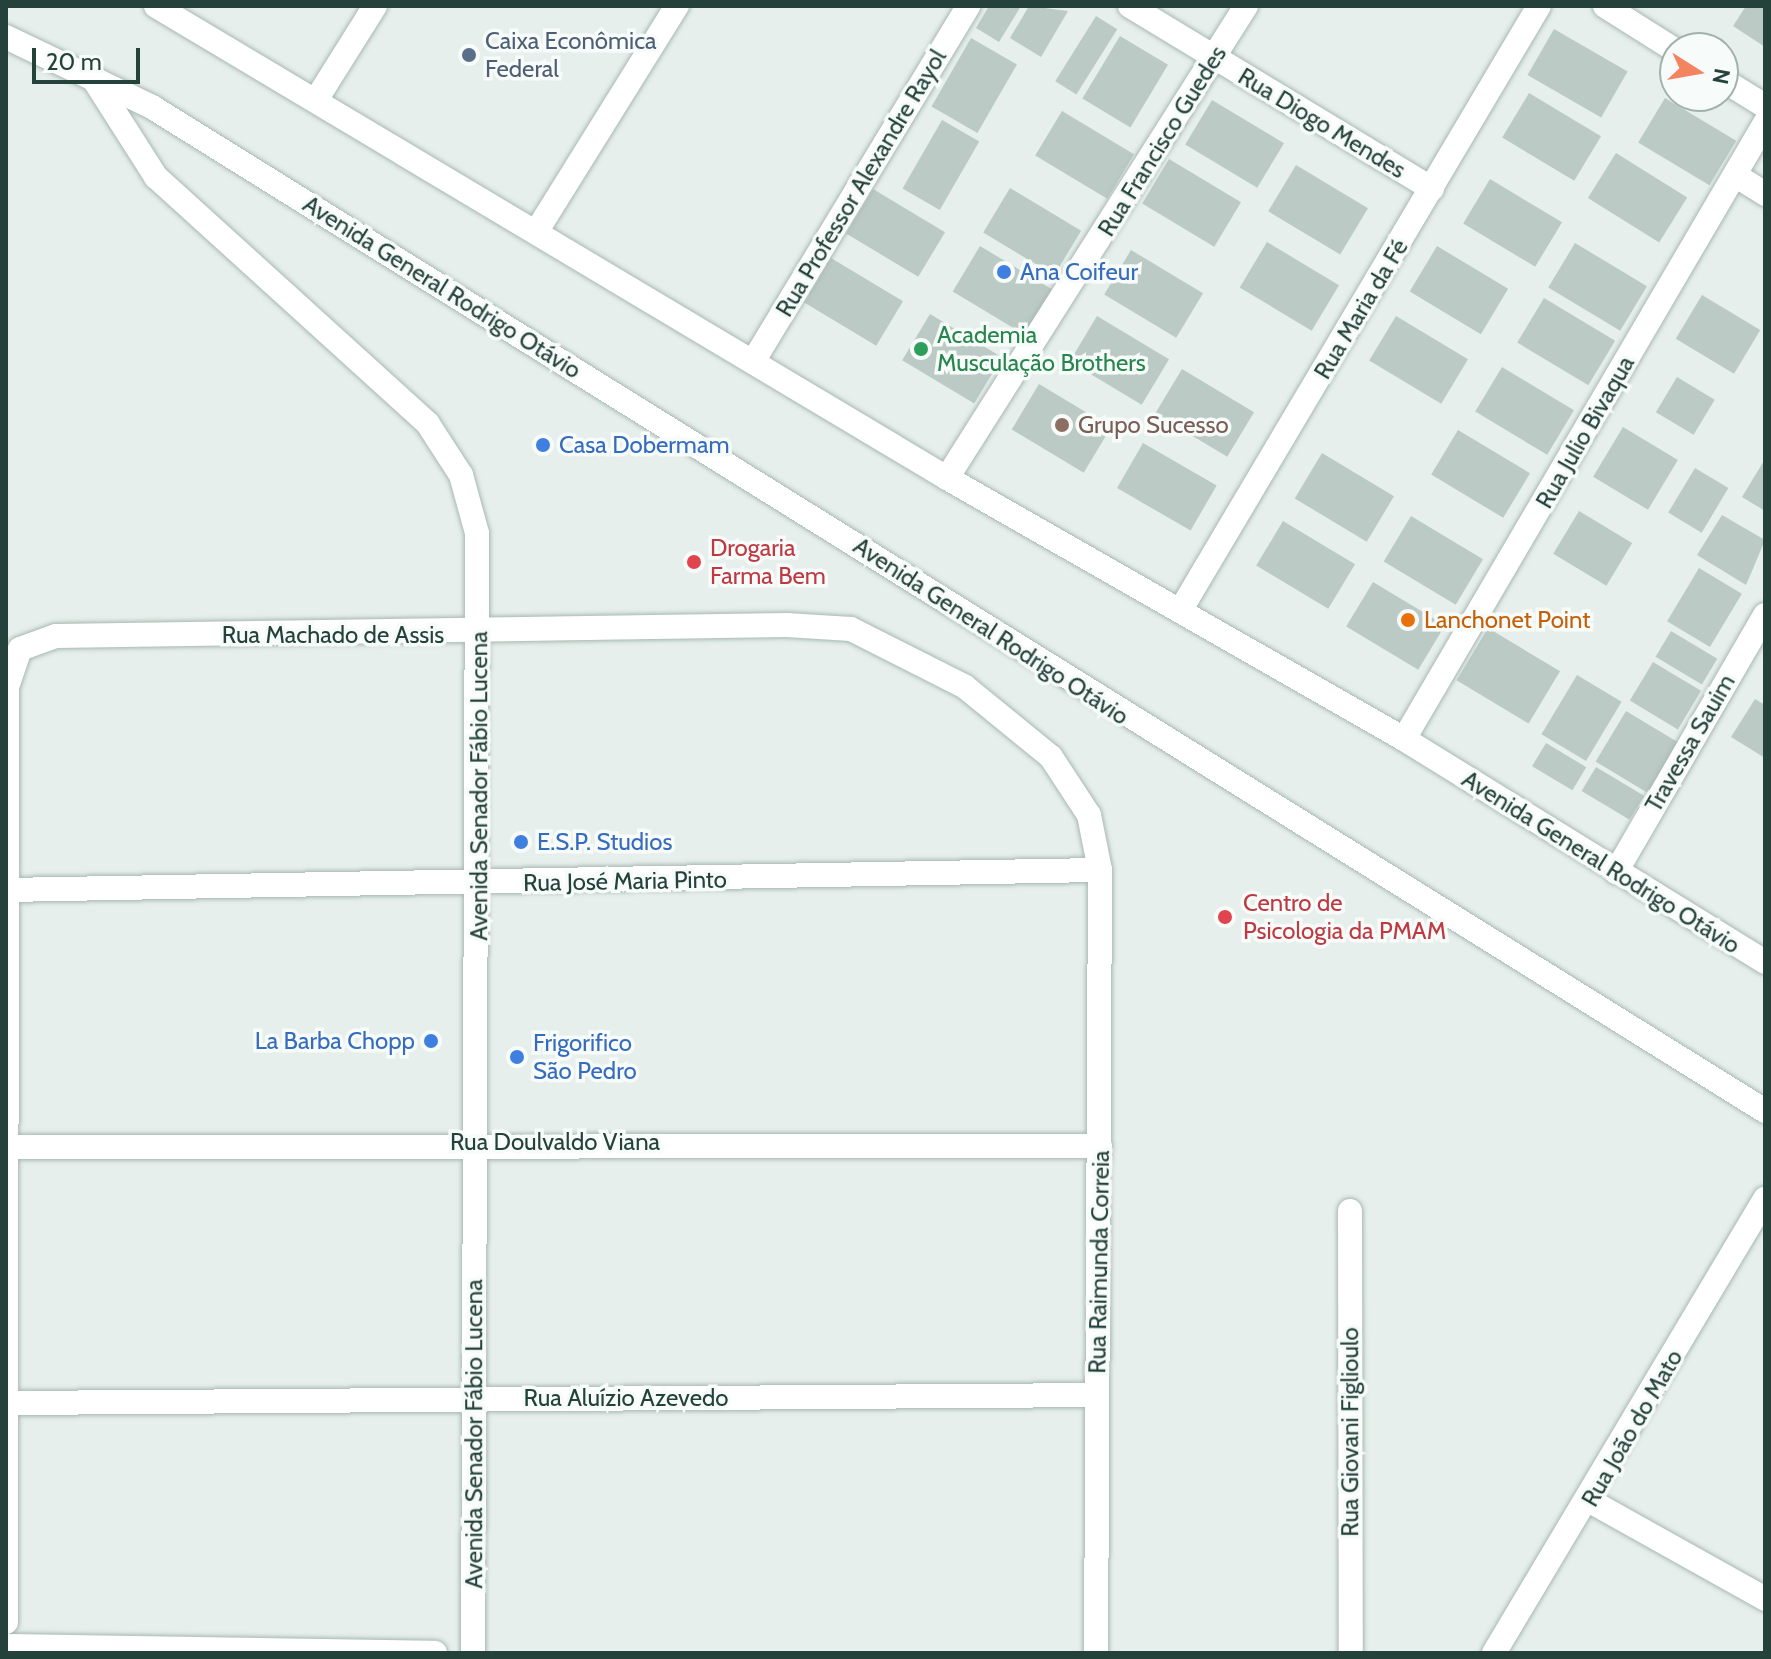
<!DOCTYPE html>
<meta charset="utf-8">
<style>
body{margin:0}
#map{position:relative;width:1771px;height:1659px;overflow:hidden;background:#e6efeb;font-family:Cabin,sans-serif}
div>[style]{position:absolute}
.building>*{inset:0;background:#bbcac4;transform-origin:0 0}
.roads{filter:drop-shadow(0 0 2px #a8b8b2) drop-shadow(0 0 2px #a8b8b2)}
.street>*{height:24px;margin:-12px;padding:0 12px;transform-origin:12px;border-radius:12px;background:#fff}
.secondary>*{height:24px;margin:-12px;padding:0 12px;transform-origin:12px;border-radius:12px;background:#fff}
.dots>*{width:22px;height:22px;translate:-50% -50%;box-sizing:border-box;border:4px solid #f7fbf9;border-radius:50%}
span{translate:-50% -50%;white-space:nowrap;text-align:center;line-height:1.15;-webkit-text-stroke:7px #f7fbf9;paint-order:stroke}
.service-label{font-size:24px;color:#4e5e75}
.left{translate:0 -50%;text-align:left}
.street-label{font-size:24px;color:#24423a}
.shop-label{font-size:24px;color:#366cbe}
.right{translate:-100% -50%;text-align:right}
.leisure-label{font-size:24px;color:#27864d}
.education-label{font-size:24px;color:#785e54}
.health-label{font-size:24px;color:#be3a42}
.food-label{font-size:24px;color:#c56008}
.frame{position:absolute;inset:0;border:8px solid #24423a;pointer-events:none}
.north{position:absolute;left:1659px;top:32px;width:80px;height:80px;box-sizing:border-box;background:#f7fbf9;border:2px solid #a3b1ad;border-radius:50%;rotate:101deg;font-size:22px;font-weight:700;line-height:32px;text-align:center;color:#24423a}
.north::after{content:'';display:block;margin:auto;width:28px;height:36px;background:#f4845f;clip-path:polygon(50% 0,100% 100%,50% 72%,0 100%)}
.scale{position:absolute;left:32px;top:48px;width:108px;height:36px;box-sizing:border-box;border:4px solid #24423a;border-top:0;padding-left:10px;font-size:24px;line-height:28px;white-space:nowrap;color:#24423a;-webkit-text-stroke:6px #f7fbf9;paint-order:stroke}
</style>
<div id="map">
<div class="building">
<i style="clip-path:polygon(989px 6px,1021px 6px,999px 42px,976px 28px)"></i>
<i style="clip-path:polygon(1029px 6px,1068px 11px,1041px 57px,1010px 38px)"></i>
<i style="clip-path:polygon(1746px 6px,1765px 6px,1765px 47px,1733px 26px)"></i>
<i style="left:1096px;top:16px;width:25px;height:77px;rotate:32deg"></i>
<i style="left:1554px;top:29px;width:85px;height:53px;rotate:30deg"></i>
<i style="left:1120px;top:36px;width:56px;height:73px;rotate:31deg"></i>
<i style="left:971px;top:38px;width:53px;height:79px;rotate:30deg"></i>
<i style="left:1529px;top:93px;width:84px;height:52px;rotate:31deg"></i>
<i style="left:1665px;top:98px;width:83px;height:52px;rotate:31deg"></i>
<i style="left:1212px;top:100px;width:84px;height:52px;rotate:31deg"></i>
<i style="left:1062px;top:111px;width:84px;height:52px;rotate:31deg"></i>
<i style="left:942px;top:120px;width:43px;height:79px;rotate:30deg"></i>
<i style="left:1616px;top:153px;width:84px;height:53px;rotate:32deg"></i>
<i style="left:1169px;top:159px;width:84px;height:52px;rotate:31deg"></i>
<i style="left:1296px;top:165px;width:84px;height:54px;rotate:31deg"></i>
<i style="left:1490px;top:179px;width:84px;height:52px;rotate:31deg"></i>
<i style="left:1010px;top:188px;width:83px;height:52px;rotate:31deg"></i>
<i style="left:873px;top:189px;width:84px;height:52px;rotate:31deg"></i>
<i style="left:1267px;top:242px;width:84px;height:53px;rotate:31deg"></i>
<i style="left:1575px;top:243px;width:84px;height:52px;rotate:31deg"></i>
<i style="left:980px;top:246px;width:84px;height:53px;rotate:31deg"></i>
<i style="left:1437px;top:246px;width:83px;height:53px;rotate:31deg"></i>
<i style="left:1131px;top:250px;width:84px;height:52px;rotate:31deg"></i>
<i style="left:831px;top:258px;width:84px;height:52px;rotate:31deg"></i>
<i style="left:1702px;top:295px;width:68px;height:51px;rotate:31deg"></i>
<i style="left:1544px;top:298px;width:83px;height:52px;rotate:31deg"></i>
<i style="left:930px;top:314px;width:84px;height:54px;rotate:31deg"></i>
<i style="left:1097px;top:316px;width:84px;height:53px;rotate:31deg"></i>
<i style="left:1396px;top:316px;width:84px;height:52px;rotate:31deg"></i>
<i style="left:1502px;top:367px;width:84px;height:52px;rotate:31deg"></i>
<i style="left:1182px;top:369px;width:84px;height:52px;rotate:31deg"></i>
<i style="left:1677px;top:377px;width:44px;height:41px;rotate:31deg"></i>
<i style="left:1039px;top:384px;width:84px;height:53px;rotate:31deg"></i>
<i style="left:1623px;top:427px;width:64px;height:58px;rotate:31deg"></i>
<i style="left:1458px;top:430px;width:84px;height:52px;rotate:31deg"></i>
<i style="left:1143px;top:443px;width:85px;height:52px;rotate:30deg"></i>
<i style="left:1322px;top:453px;width:84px;height:53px;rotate:31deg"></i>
<i style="clip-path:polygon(1765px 459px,1765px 511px,1742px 497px)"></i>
<i style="left:1695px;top:468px;width:39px;height:52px;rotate:31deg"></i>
<i style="left:1579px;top:511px;width:62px;height:50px;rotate:31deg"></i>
<i style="clip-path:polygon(1722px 515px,1765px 540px,1746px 585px,1697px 555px)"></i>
<i style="left:1411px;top:516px;width:84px;height:53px;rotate:31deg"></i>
<i style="left:1283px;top:521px;width:84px;height:52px;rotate:31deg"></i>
<i style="left:1699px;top:568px;width:50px;height:62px;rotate:31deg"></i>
<i style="left:1373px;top:582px;width:84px;height:52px;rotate:31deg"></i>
<i style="left:1488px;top:628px;width:84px;height:61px;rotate:31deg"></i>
<i style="left:1671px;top:631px;width:54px;height:30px;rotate:31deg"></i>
<i style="left:1653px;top:662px;width:56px;height:45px;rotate:31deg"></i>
<i style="left:1577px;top:675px;width:52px;height:69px;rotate:31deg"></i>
<i style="clip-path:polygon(1755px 699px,1765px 705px,1765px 758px,1731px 737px)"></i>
<i style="left:1626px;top:711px;width:61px;height:59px;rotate:31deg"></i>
<i style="left:1546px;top:743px;width:47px;height:27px;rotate:31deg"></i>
<i style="left:1596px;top:767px;width:56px;height:28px;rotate:31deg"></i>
</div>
<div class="roads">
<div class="street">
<i style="left:1130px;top:6px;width:353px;rotate:31.2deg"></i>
<i style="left:1605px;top:6px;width:83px;rotate:32.2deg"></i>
<i style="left:1723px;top:80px;width:49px;rotate:31.8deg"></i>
<i style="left:316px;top:100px;width:111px;rotate:-57.9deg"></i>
<i style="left:1735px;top:175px;width:36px;rotate:32deg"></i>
<i style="left:538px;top:229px;width:263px;rotate:-58.1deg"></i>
<i style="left:754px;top:360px;width:414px;rotate:-58.8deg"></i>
<i style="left:947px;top:478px;width:559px;rotate:-57.65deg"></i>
<i style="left:1180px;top:611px;width:703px;rotate:-59.32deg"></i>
<i style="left:1404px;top:739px;width:714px;rotate:-59.63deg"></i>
<i style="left:1616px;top:872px;width:297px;rotate:-59.9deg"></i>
<i style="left:6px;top:890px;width:1094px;rotate:-1.05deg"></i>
<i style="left:10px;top:1147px;width:1090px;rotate:-0.05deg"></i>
<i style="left:1350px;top:1211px;width:442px;rotate:89.9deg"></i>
<i style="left:11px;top:1403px;width:1086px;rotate:-0.42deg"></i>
<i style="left:1590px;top:1501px;width:201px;rotate:29.2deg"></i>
<i style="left:6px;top:1622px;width:935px;rotate:-89.94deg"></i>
<i style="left:7px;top:687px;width:40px;rotate:-71.1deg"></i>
<i style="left:20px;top:649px;width:38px;rotate:-20deg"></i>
<i style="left:56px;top:636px;width:731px;rotate:-0.86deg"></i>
<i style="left:787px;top:625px;width:64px;rotate:3.6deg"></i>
<i style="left:851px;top:629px;width:127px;rotate:26.8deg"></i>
<i style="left:964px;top:686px;width:112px;rotate:39.2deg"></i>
<i style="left:1051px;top:757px;width:69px;rotate:56.8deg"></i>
<i style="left:1089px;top:815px;width:56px;rotate:78.7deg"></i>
<i style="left:1100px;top:870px;width:783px;rotate:90.29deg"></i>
<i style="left:6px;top:1646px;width:429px;rotate:0.9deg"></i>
<i style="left:1494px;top:1653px;width:529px;rotate:-59.17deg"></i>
</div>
<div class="secondary">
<i style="left:156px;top:6px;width:921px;rotate:30.83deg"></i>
<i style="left:947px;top:478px;width:526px;rotate:29.73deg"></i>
<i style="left:1404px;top:739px;width:424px;rotate:31.7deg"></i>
<i style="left:6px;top:37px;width:162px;rotate:25.6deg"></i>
<i style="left:152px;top:107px;width:1900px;rotate:31.9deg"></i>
<i style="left:91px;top:75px;width:121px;rotate:57.5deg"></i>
<i style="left:156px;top:177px;width:367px;rotate:42.2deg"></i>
<i style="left:428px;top:424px;width:61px;rotate:57.1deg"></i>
<i style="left:461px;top:475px;width:60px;rotate:74.6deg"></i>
<i style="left:477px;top:533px;width:1120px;rotate:90.2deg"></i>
</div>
</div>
<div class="dots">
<i style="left:469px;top:55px;background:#5c6f8a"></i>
<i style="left:1004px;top:272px;background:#3f7fe0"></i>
<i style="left:921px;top:349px;background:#2e9e5b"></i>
<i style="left:1062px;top:425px;background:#8d6e63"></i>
<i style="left:543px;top:445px;background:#3f7fe0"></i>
<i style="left:694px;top:562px;background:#e0444e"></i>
<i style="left:1408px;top:620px;background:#e8710a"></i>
<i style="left:521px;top:842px;background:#3f7fe0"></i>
<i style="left:1225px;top:917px;background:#e0444e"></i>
<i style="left:431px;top:1041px;background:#3f7fe0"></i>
<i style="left:517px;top:1057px;background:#3f7fe0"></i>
</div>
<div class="service-label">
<span class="left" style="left:485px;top:55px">Caixa Econômica<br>Federal</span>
</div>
<div class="street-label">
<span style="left:1322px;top:123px;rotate:31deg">Rua Diogo Mendes</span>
<span style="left:1162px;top:141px;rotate:-58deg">Rua Francisco Guedes</span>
<span style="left:861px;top:183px;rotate:-59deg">Rua Professor Alexandre Rayol</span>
<span style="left:442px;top:287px;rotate:32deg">Avenida General Rodrigo Otávio</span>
<span style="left:1361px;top:309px;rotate:-59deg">Rua Maria da Fé</span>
<span style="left:1585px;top:432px;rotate:-60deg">Rua Julio Bivaqua</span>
<span style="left:991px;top:631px;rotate:33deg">Avenida General Rodrigo Otávio</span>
<span style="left:333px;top:635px">Rua Machado de Assis</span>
<span style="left:1690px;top:743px;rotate:-60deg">Travessa Sauim</span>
<span style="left:479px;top:786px;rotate:-90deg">Avenida Senador Fábio Lucena</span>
<span style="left:1601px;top:862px;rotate:32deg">Avenida General Rodrigo Otávio</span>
<span style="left:625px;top:881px;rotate:-1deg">Rua José Maria Pinto</span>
<span style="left:555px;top:1142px">Rua Doulvaldo Viana</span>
<span style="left:1099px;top:1262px;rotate:-89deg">Rua Raimunda Correia</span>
<span style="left:626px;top:1398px">Rua Aluízio Azevedo</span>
<span style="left:1632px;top:1428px;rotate:-60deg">Rua João do Mato</span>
<span style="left:1350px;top:1432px;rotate:-90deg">Rua Giovani Figlioulo</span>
<span style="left:474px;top:1434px;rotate:-90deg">Avenida Senador Fábio Lucena</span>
</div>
<div class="shop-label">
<span class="left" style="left:1020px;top:272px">Ana Coifeur</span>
<span class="left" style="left:559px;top:445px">Casa Dobermam</span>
<span class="left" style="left:537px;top:842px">E.S.P. Studios</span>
<span class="right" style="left:415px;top:1041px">La Barba Chopp</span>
<span class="left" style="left:533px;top:1057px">Frigorifico<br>São Pedro</span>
</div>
<div class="leisure-label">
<span class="left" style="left:937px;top:349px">Academia<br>Musculação Brothers</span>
</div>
<div class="education-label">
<span class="left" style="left:1078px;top:425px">Grupo Sucesso</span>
</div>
<div class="health-label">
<span class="left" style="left:710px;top:562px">Drogaria<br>Farma Bem</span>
<span class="left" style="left:1243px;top:917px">Centro de<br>Psicologia da PMAM</span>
</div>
<div class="food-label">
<span class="left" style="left:1424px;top:620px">Lanchonet Point</span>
</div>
<div class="frame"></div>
<div class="north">N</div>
<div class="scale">20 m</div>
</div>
